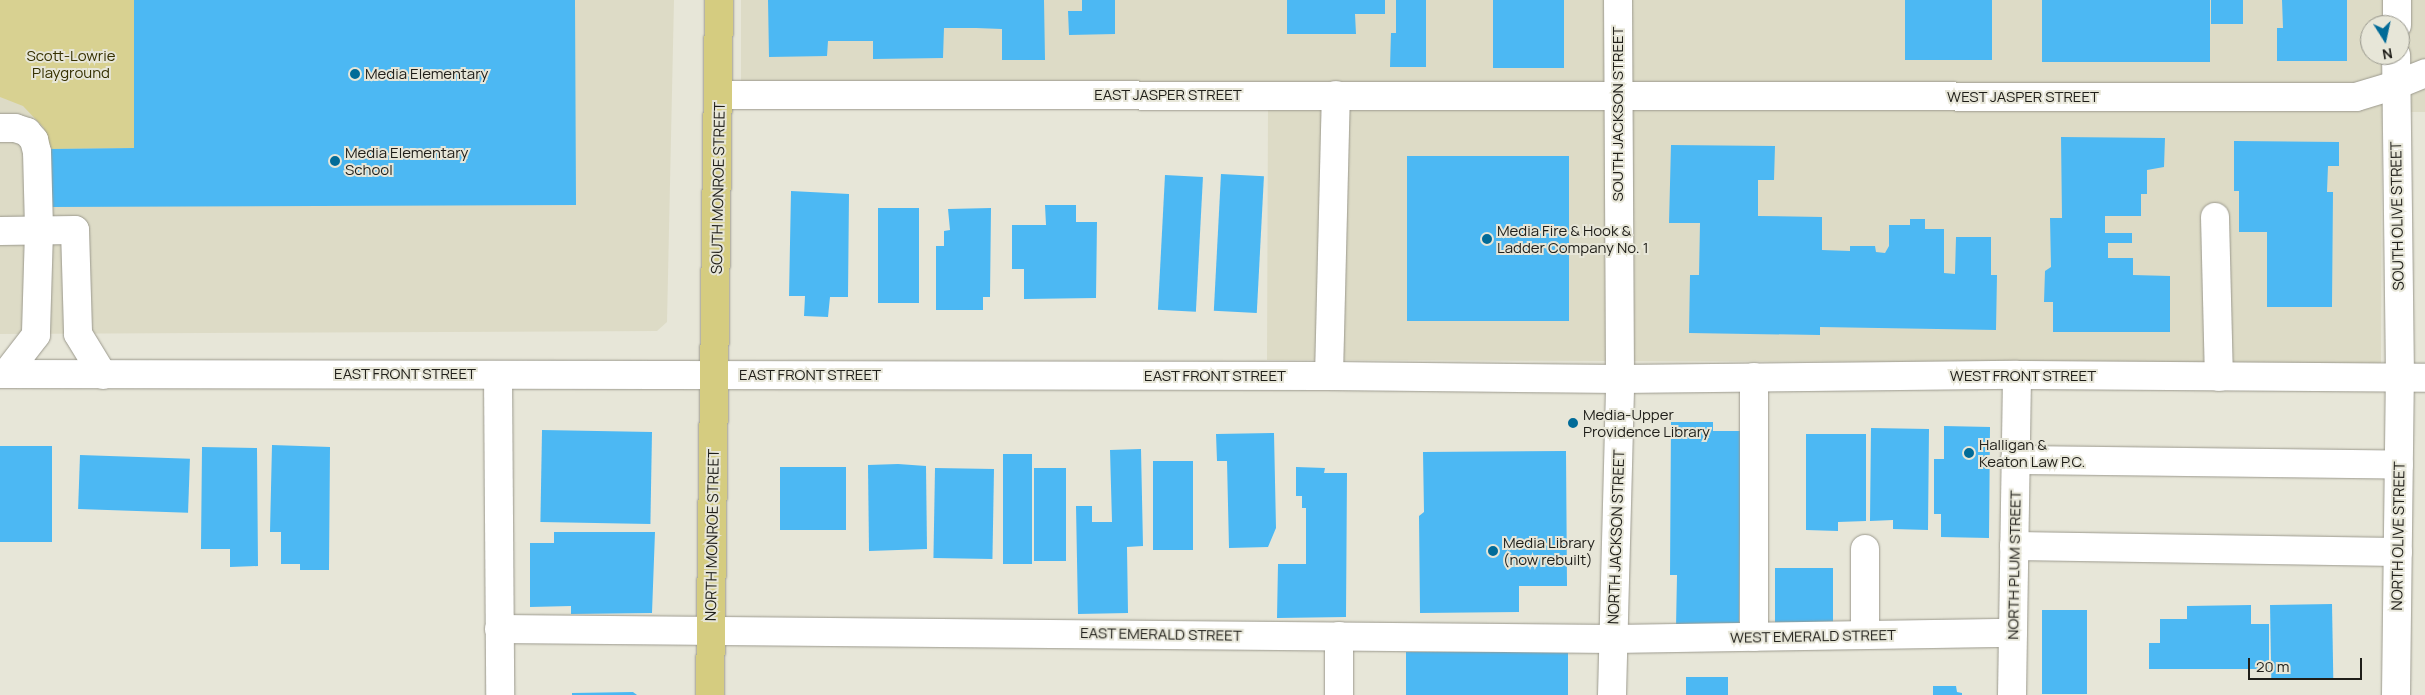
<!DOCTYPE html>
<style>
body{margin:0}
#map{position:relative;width:2425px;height:695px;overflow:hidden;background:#e7e6d8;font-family:Manrope,sans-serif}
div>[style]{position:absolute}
.built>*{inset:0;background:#dddbc6}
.green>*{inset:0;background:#d8d191}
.building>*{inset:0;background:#4cb8f3;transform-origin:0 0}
.roads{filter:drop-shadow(0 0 1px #9b998d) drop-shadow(0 0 1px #9b998d)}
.minor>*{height:28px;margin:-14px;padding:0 14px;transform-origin:14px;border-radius:14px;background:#fff}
.major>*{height:28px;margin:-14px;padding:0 14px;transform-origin:14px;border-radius:14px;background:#d5cc80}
.dots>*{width:14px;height:14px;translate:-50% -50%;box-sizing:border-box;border:2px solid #e7e6d8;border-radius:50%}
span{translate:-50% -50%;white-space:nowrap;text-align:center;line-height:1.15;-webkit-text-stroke:4px #e7e6d8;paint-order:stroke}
.park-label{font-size:15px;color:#353000}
.poi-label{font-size:15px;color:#1f1e19}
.left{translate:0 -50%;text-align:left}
.street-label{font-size:15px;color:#1f1e19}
.north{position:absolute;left:2360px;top:15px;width:50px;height:50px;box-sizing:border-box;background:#e7e6d8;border:1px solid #97968c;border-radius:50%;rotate:170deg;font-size:14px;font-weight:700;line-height:20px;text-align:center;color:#1f1e19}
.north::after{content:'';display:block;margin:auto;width:18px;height:22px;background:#016b98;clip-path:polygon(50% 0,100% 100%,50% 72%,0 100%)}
.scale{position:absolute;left:2248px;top:658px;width:114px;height:22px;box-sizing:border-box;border:2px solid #1f1e19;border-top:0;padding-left:6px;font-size:15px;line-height:18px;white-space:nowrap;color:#1f1e19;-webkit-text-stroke:4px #e7e6d8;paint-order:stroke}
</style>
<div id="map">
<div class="built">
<i style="clip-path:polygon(0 0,674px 0,667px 322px,657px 331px,0 334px)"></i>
<i style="clip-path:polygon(evenodd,741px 0,2425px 0,2425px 112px,2382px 112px,2381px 363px,1267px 360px,1268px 105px,741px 104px,741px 0,2370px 25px,2400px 25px,2400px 55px,2370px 55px,2370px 25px)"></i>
</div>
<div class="green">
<i style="clip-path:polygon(0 0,134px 0,134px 148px,47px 149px,44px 128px,23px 106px,0 97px)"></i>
</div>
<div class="building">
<i style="clip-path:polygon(134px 0,575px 0,576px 205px,49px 207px,49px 149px,134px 148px)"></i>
<i style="clip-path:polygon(768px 0,1044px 0,1045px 60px,1002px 60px,1002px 29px,976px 28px,944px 28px,943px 58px,873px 59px,873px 41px,828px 41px,827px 56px,769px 57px)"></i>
<i style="clip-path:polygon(1082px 0,1115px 0,1115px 34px,1069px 35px,1068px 11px,1082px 11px)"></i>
<i style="clip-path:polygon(1287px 0,1385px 0,1385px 14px,1355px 14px,1356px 34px,1287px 34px)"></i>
<i style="clip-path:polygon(1396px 0,1426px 0,1426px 67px,1390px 67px,1391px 33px,1396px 33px)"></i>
<i style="left:1493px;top:0;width:71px;height:68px"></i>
<i style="left:1905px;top:0;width:87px;height:60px"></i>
<i style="left:2042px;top:0;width:168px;height:62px"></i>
<i style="left:2211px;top:0;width:32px;height:24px"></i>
<i style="clip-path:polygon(2282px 0,2347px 0,2347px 61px,2277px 61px,2277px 28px,2283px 28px)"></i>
<i style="clip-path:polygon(2061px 137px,2165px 138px,2164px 167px,2147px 170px,2147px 194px,2141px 194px,2141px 216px,2105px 216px,2105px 233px,2132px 233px,2132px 243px,2108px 243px,2108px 258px,2133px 258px,2133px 275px,2170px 276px,2170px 332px,2053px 332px,2053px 302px,2044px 302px,2045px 271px,2051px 267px,2050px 218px,2062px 218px)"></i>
<i style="clip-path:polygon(2234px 141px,2339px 142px,2339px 166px,2328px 166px,2327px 192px,2333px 192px,2332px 307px,2267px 307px,2267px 232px,2239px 232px,2239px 191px,2234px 191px)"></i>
<i style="clip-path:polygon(1671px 145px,1775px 146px,1774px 180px,1758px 180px,1758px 216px,1822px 217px,1822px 250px,1850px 251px,1850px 246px,1875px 246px,1876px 252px,1885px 253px,1889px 246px,1889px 225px,1910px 225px,1910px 219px,1925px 219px,1925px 229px,1944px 229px,1944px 273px,1955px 274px,1956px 237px,1991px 237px,1991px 275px,1997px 275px,1996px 330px,1820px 327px,1820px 335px,1689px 333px,1690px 275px,1699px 275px,1700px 223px,1669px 223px)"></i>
<i style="left:1407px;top:156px;width:162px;height:165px"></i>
<i style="left:1221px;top:174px;width:43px;height:137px;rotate:3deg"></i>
<i style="left:1165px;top:175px;width:38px;height:135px;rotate:3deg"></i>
<i style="clip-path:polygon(791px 191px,849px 194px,848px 297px,830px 297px,828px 317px,804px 316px,805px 296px,789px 296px)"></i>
<i style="clip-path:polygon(1045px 205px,1076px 205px,1076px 222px,1097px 222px,1096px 298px,1024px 299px,1024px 269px,1012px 269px,1012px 225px,1046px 225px)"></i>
<i style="left:878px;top:208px;width:41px;height:95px"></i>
<i style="clip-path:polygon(991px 208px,990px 297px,983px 297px,983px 310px,936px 310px,936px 246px,944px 246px,944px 231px,950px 230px,948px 209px)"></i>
<i style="clip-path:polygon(1671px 422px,1713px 422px,1713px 431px,1741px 431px,1739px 627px,1676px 627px,1677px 575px,1670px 575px)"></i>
<i style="clip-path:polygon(1944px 426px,1990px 427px,1989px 538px,1941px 537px,1941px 514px,1934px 514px,1934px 459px,1944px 459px)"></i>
<i style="clip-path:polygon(1871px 428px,1929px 429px,1928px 530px,1893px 529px,1893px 520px,1870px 521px)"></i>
<i style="left:652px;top:432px;width:92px;height:110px;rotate:91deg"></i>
<i style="clip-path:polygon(1274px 433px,1276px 528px,1268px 547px,1229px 548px,1227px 461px,1217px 461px,1216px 434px)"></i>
<i style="clip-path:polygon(1806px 434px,1866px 434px,1866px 521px,1838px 522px,1838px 531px,1806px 530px)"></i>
<i style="clip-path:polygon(272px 445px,330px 447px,329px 570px,300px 570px,300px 564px,281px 564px,281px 532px,270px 532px)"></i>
<i style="left:52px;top:446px;width:96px;height:52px;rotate:90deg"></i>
<i style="clip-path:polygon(202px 447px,257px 448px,258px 566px,230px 567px,230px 549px,201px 549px)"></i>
<i style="clip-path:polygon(1141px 449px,1143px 546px,1127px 547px,1128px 613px,1078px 614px,1076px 506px,1092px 506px,1092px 522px,1112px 522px,1110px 450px)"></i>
<i style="clip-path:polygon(1566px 451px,1567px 586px,1519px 586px,1519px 612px,1420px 613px,1419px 516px,1424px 512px,1423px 452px)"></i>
<i style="left:1003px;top:454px;width:29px;height:110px"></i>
<i style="left:80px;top:455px;width:110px;height:54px;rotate:2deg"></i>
<i style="left:1153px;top:461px;width:40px;height:89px"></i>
<i style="clip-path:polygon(898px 464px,926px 466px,927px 549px,869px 551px,868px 465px)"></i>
<i style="left:780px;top:467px;width:66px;height:63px"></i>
<i style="clip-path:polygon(1296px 467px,1325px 468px,1324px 473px,1347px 473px,1346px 617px,1277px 618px,1278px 564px,1306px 564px,1306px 508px,1302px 508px,1302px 496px,1296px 496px)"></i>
<i style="left:1066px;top:468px;width:93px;height:32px;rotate:90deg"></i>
<i style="left:994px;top:469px;width:90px;height:59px;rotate:91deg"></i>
<i style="clip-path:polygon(554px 532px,655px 532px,652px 613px,571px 614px,571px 606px,530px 607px,530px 543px,554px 543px)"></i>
<i style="left:1775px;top:568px;width:58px;height:62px"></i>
<i style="left:2332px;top:604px;width:74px;height:62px;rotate:89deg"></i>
<i style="clip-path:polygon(2251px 605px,2251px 624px,2269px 624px,2269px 669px,2149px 669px,2149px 643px,2160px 643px,2160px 619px,2187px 619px,2187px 606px)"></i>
<i style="left:2042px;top:610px;width:45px;height:84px"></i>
<i style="left:1406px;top:652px;width:162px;height:43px"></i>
<i style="left:1686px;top:677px;width:42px;height:18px"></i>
<i style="clip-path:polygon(1933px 686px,1956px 686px,1957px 692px,1962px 693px,1962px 695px,1933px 695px)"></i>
<i style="clip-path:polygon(633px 692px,637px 695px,572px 695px,572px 693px)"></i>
</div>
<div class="roads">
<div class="minor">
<i style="left:2397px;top:25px;width:25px;rotate:-90deg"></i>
<i style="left:719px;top:95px;width:1637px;rotate:0.07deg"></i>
<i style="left:2356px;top:97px;width:42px;rotate:-16.7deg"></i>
<i style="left:2396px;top:85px;width:31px;rotate:-22deg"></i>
<i style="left:0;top:128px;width:15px"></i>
<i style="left:15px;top:128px;width:13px;rotate:18deg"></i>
<i style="left:27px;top:132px;width:11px;rotate:49deg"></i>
<i style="left:34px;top:140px;width:12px;rotate:76deg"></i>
<i style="left:37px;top:152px;width:79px;rotate:88.5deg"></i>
<i style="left:39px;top:231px;width:104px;rotate:91.7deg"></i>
<i style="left:36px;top:335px;width:49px;rotate:127.6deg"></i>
<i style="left:2215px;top:217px;width:160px;rotate:88.6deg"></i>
<i style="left:0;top:231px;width:75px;rotate:-0.8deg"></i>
<i style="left:75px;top:230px;width:104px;rotate:88.3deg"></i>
<i style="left:78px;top:334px;width:48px;rotate:58.6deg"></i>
<i style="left:0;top:374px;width:1329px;rotate:0.09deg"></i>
<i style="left:1329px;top:376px;width:291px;rotate:0.6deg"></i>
<i style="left:1620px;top:379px;width:397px;rotate:-0.6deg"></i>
<i style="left:2017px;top:375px;width:408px;rotate:0.4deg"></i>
<i style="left:498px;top:375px;width:320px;rotate:89.6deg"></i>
<i style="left:1329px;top:376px;width:281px;rotate:-88.6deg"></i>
<i style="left:2015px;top:460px;width:384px;rotate:0.7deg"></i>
<i style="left:2014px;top:546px;width:384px;rotate:0.9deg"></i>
<i style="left:1865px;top:549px;width:86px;rotate:90deg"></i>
<i style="left:499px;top:629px;width:1114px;rotate:0.51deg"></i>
<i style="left:1613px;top:639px;width:400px;rotate:-0.9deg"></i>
<i style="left:1339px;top:636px;width:59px;rotate:90deg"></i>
<i style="left:1754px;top:637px;width:260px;rotate:-90deg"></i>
<i style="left:1612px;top:695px;width:316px;rotate:-88.5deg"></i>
<i style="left:1620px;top:379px;width:379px;rotate:-90.3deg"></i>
<i style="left:2012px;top:695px;width:320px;rotate:-89.1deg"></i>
<i style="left:2396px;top:695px;width:318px;rotate:-89.3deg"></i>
<i style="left:2400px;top:377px;width:322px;rotate:-90.7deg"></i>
</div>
<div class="major">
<i style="left:710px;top:695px;width:695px;rotate:-89.26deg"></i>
</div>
</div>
<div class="dots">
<i style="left:355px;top:74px;background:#016b98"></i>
<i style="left:335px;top:161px;background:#016b98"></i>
<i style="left:1487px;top:239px;background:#016b98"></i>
<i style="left:1573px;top:423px;background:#016b98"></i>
<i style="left:1969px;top:453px;background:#016b98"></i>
<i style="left:1493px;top:551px;background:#016b98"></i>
</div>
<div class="park-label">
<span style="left:71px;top:64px">Scott-Lowrie<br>Playground</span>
</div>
<div class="poi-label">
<span class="left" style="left:365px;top:74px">Media Elementary</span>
<span class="left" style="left:345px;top:161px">Media Elementary<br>School</span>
<span class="left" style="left:1497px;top:239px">Media Fire &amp; Hook &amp;<br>Ladder Company No. 1</span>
<span class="left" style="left:1583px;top:423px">Media-Upper<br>Providence Library</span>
<span class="left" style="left:1979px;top:453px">Halligan &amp;<br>Keaton Law P.C.</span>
<span class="left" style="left:1503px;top:551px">Media Library<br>(now rebuilt)</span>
</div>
<div class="street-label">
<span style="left:1168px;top:95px">EAST JASPER STREET</span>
<span style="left:2023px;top:97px">WEST JASPER STREET</span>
<span style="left:1618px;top:114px;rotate:-90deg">SOUTH JACKSON STREET</span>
<span style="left:718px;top:188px;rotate:-89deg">SOUTH MONROE STREET</span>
<span style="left:2397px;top:216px;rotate:-91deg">SOUTH OLIVE STREET</span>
<span style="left:405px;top:374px">EAST FRONT STREET</span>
<span style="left:810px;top:375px">EAST FRONT STREET</span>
<span style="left:1215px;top:376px">EAST FRONT STREET</span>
<span style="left:2023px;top:376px">WEST FRONT STREET</span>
<span style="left:712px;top:535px;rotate:-89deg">NORTH MONROE STREET</span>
<span style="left:2398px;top:536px;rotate:-89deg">NORTH OLIVE STREET</span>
<span style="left:1616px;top:537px;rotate:-88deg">NORTH JACKSON STREET</span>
<span style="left:2014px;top:565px;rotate:-89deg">NORTH PLUM STREET</span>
<span style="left:1161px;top:634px;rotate:1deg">EAST EMERALD STREET</span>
<span style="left:1813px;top:636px;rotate:-1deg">WEST EMERALD STREET</span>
</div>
<div class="north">N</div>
<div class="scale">20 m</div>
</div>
